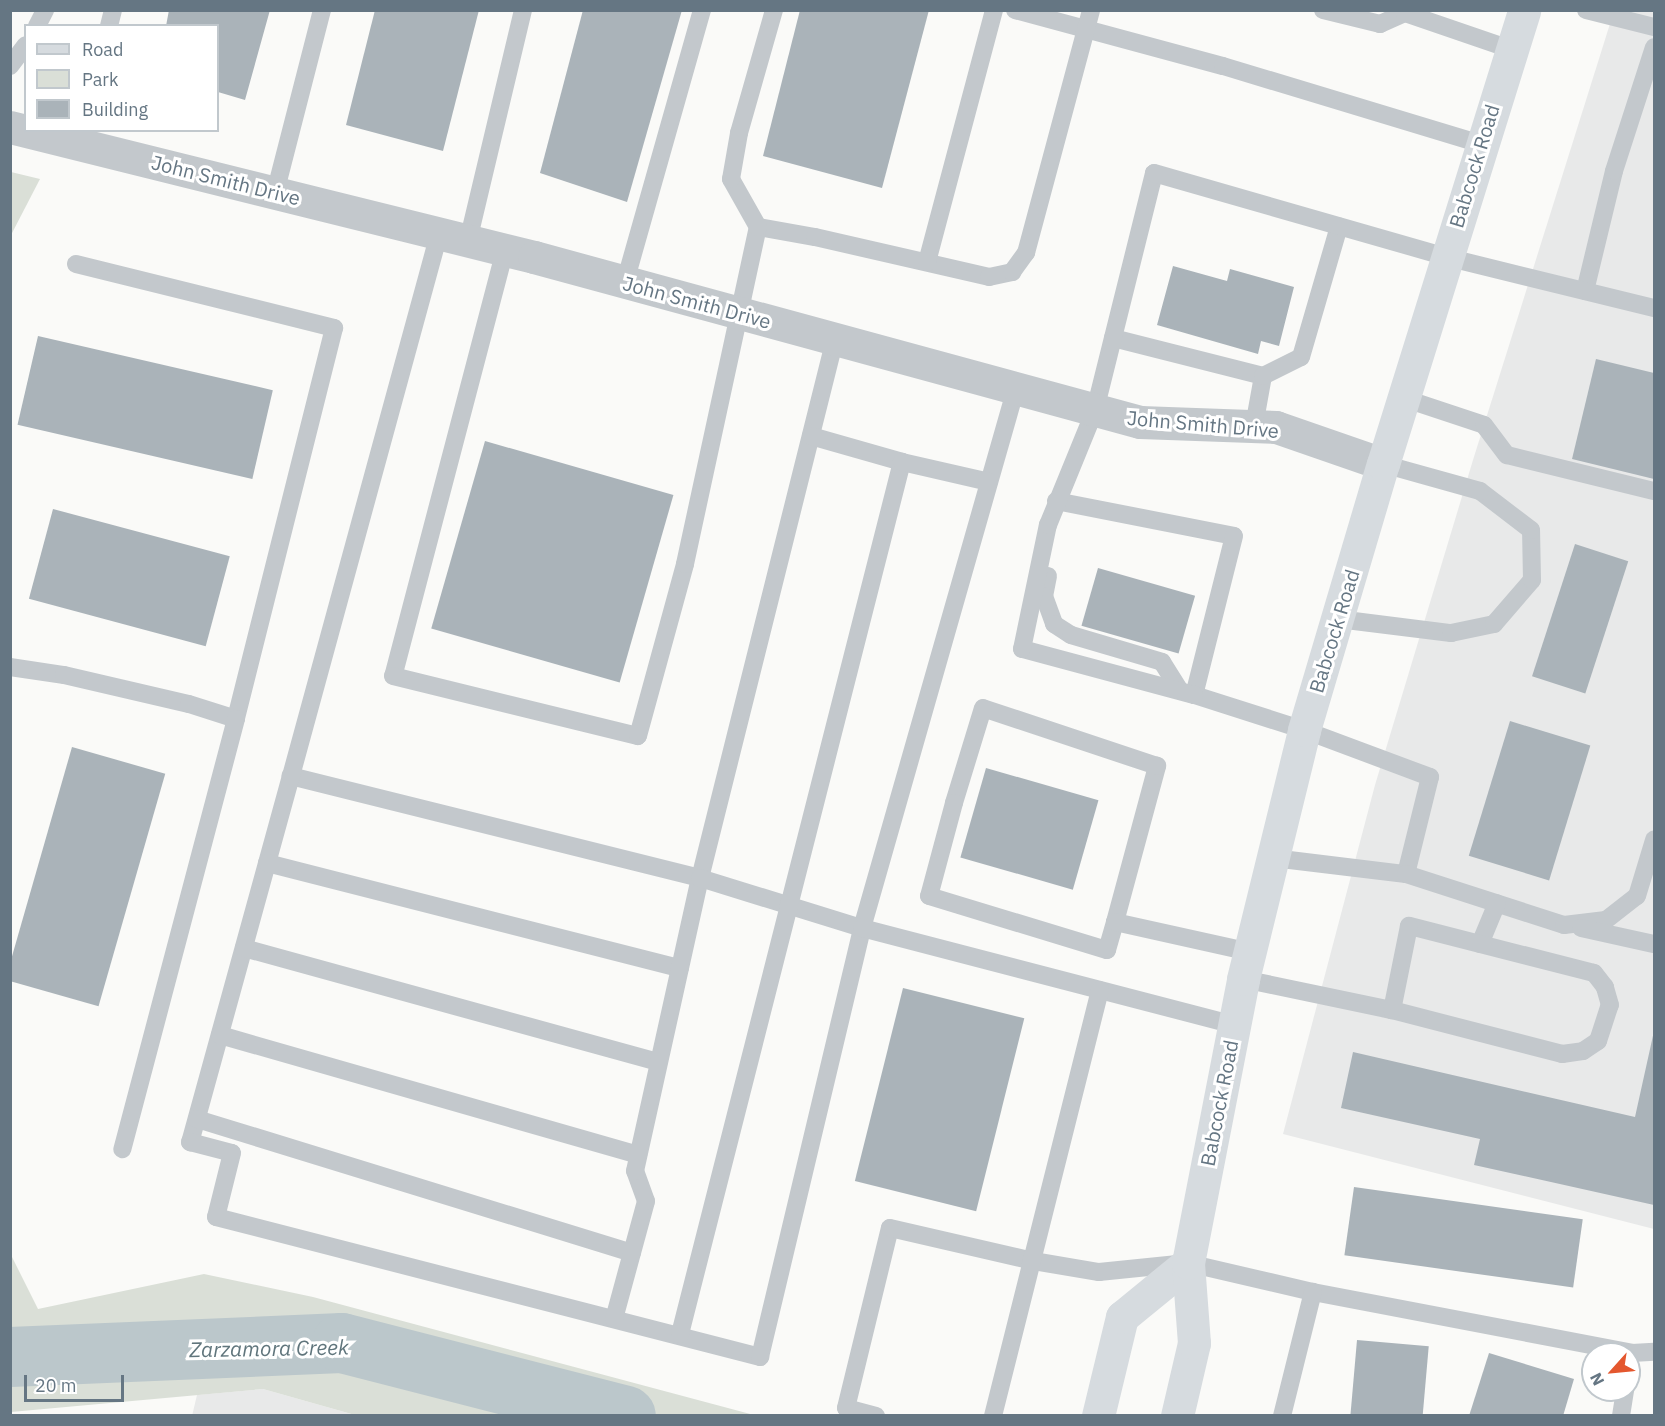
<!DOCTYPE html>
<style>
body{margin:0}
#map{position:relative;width:1665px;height:1426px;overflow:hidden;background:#fafaf8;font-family:"IBM Plex Sans",sans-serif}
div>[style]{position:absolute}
.built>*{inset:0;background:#e8e9e9}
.green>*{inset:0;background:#dadfd7}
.river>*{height:60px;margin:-30px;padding:0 30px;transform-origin:30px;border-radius:30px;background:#bbc7cb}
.building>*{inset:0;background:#aab3b9;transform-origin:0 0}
.lane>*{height:18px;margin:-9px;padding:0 9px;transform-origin:9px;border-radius:9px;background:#c3c8cc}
.street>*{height:33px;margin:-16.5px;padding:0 16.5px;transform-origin:16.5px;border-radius:16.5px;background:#c3c8cc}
.primary>*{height:33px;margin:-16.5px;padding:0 16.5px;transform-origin:16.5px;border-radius:16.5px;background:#d6dbdf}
span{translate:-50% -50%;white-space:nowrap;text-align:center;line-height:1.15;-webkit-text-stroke:6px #fff;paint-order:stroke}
.street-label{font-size:20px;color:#657683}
.water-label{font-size:21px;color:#60757c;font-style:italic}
.frame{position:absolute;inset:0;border:12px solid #657683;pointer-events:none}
.legend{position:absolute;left:24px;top:24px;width:195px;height:108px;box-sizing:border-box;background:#fff;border:2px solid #c1c8cd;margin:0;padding:8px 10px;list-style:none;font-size:18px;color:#657683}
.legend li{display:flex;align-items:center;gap:12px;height:30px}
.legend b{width:30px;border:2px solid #c1c8cd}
.north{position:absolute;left:1581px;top:1342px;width:60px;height:60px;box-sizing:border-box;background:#fff;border:2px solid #c1c8cd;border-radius:50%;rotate:243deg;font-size:16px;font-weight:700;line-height:24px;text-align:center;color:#657683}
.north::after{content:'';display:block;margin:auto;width:21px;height:27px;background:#e4572e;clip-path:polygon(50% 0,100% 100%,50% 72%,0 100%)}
.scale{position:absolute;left:24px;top:1375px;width:100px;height:27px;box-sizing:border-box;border:3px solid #657683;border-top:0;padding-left:8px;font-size:18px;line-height:21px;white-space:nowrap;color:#657683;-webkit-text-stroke:4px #fff;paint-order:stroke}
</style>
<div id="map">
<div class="built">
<i style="clip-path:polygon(1614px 11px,1654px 11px,1654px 1229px,1283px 1134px,1375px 785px,1473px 460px)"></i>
<i style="clip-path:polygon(263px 1389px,355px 1415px,192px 1416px,197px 1395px)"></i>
</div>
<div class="green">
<i style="clip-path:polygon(11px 172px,40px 179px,11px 235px,10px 172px)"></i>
<i style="clip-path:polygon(11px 1255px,38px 1309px,204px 1274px,313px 1297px,754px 1415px,355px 1415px,263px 1389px,11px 1412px)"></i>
</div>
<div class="river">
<i style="left:10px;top:1357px;width:332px;rotate:-2.4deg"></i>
<i style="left:342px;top:1343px;width:293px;rotate:14.4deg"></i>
</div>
<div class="building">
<i style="clip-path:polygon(169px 10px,270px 10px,245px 100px,218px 92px,218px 26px,166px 26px)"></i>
<i style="clip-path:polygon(375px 10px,479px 10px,443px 151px,346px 125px)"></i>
<i style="clip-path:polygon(583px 10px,682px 10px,627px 202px,540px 173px)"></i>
<i style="clip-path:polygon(800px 10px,929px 10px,882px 188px,763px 156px)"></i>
<i style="clip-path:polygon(1173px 266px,1227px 281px,1230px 269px,1294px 287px,1279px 346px,1261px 341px,1258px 354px,1157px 325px)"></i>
<i style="left:38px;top:336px;width:241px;height:91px;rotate:13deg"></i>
<i style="clip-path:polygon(1596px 359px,1654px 373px,1654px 479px,1572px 459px)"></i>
<i style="left:485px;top:441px;width:196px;height:195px;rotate:16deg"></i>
<i style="left:53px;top:509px;width:183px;height:93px;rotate:15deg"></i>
<i style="left:1575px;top:544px;width:56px;height:139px;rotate:18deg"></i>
<i style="left:1098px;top:568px;width:101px;height:60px;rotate:16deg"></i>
<i style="left:1510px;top:721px;width:84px;height:141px;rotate:17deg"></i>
<i style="left:72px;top:747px;width:97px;height:242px;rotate:16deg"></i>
<i style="left:986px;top:768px;width:117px;height:93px;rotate:16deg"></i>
<i style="left:903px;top:988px;width:125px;height:199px;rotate:14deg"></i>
<i style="clip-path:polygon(1654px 1031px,1654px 1205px,1474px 1165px,1480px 1139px,1341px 1108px,1353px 1052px,1635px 1117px)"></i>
<i style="left:1354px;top:1187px;width:231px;height:69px;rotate:8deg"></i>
<i style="left:1357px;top:1340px;width:72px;height:76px;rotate:5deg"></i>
<i style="clip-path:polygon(1489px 1353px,1574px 1379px,1563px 1416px,1469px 1416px)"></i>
</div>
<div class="lane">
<i style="left:1015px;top:10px;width:215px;rotate:15.1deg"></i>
<i style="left:1223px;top:66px;width:270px;rotate:16.8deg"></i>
<i style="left:1323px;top:10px;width:59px;rotate:13.8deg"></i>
<i style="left:1380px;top:24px;width:27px;rotate:-24deg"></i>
<i style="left:1405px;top:13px;width:111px;rotate:18.9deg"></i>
<i style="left:1586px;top:10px;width:70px;rotate:14deg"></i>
<i style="left:37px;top:26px;width:18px;rotate:-63deg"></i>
<i style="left:109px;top:26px;width:16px;rotate:-76deg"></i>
<i style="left:10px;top:66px;width:26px;rotate:-53deg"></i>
<i style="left:275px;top:193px;width:189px;rotate:-75.6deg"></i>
<i style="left:758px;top:227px;width:58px;rotate:10deg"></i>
<i style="left:815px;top:237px;width:179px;rotate:12.9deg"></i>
<i style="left:989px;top:277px;width:24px;rotate:-12deg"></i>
<i style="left:1012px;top:272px;width:24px;rotate:-54deg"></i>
<i style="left:1026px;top:253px;width:252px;rotate:-75deg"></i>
<i style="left:468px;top:241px;width:237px;rotate:-76.6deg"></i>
<i style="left:505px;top:250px;width:440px;rotate:104.7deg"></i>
<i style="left:393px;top:676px;width:252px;rotate:13.8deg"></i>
<i style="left:638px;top:736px;width:178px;rotate:-74.7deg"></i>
<i style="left:685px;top:564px;width:345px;rotate:-77.8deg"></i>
<i style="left:758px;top:227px;width:55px;rotate:-119.4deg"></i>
<i style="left:731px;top:179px;width:47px;rotate:-80.1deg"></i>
<i style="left:739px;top:133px;width:128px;rotate:-74.1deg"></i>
<i style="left:927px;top:262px;width:261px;rotate:-75.1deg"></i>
<i style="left:76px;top:264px;width:266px;rotate:13.9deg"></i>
<i style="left:334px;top:328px;width:403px;rotate:104.1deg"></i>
<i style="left:625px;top:282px;width:283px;rotate:-74.2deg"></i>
<i style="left:1585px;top:291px;width:123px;rotate:-76.4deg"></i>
<i style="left:1614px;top:171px;width:130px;rotate:-72.1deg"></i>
<i style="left:1113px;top:338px;width:155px;rotate:14.2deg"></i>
<i style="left:1263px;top:376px;width:51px;rotate:100.2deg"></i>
<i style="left:835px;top:339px;width:556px;rotate:104.06deg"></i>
<i style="left:700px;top:878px;width:422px;rotate:-166deg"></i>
<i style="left:291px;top:776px;width:380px;rotate:105.4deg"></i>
<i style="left:190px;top:1142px;width:43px;rotate:14.7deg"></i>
<i style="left:232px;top:1153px;width:66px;rotate:104deg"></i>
<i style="left:216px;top:1217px;width:562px;rotate:14.43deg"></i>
<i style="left:760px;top:1357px;width:441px;rotate:-76.6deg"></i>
<i style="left:862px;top:928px;width:562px;rotate:-74.08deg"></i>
<i style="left:1263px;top:376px;width:42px;rotate:-26.6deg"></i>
<i style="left:1301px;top:357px;width:136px;rotate:-73.8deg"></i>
<i style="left:1403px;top:398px;width:85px;rotate:18.4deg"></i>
<i style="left:1484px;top:425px;width:38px;rotate:53deg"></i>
<i style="left:1507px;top:455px;width:151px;rotate:13.8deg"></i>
<i style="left:811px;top:436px;width:95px;rotate:15.9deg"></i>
<i style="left:1056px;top:501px;width:181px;rotate:11.1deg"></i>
<i style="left:1234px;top:536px;width:164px;rotate:104.1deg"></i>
<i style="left:1048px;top:576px;width:20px;rotate:101deg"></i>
<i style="left:1044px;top:596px;width:30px;rotate:70deg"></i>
<i style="left:1054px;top:624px;width:20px;rotate:33deg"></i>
<i style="left:1071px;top:635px;width:95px;rotate:16.5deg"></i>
<i style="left:1162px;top:662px;width:34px;rotate:58deg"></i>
<i style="left:1338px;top:619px;width:114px;rotate:7.1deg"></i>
<i style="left:1451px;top:633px;width:44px;rotate:-11.8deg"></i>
<i style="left:1494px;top:624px;width:58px;rotate:-49.2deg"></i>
<i style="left:1532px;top:580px;width:50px;rotate:-91.1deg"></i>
<i style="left:1531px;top:530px;width:64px;rotate:-142.6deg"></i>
<i style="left:1480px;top:491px;width:101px;rotate:-164.4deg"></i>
<i style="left:10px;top:667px;width:55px;rotate:8.4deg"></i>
<i style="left:64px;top:675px;width:128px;rotate:13.1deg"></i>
<i style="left:189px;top:704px;width:49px;rotate:17.7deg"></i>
<i style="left:236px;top:719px;width:445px;rotate:104.8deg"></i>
<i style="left:291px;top:776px;width:562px;rotate:-74.73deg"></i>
<i style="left:1273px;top:858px;width:134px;rotate:6.9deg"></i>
<i style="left:1406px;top:874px;width:100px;rotate:-76.1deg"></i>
<i style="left:1430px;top:777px;width:134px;rotate:-159.5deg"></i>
<i style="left:1304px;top:730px;width:115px;rotate:-162.3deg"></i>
<i style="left:1194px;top:695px;width:178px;rotate:-165deg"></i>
<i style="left:1022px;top:649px;width:127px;rotate:-78.2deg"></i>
<i style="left:1048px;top:525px;width:124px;rotate:-67.8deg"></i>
<i style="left:1095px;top:410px;width:244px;rotate:-76deg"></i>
<i style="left:1154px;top:173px;width:304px;rotate:16deg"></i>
<i style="left:1446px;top:257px;width:214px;rotate:13.8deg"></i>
<i style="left:267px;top:863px;width:426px;rotate:14.3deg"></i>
<i style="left:1406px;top:874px;width:166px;rotate:17.9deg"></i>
<i style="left:1564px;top:925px;width:42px;rotate:-6.8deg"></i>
<i style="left:1606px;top:920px;width:39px;rotate:-38deg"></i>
<i style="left:1637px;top:896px;width:59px;rotate:-73.1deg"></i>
<i style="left:1115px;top:922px;width:162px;rotate:-74.9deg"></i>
<i style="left:1157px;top:766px;width:183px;rotate:-161.6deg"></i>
<i style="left:983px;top:708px;width:99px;rotate:107deg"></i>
<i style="left:954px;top:803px;width:96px;rotate:105deg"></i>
<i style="left:929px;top:896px;width:186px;rotate:16.9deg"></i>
<i style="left:1107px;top:950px;width:29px;rotate:-74deg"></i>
<i style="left:1115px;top:922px;width:138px;rotate:12.5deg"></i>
<i style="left:1581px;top:928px;width:75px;rotate:12.4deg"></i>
<i style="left:1480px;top:944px;width:44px;rotate:-67.5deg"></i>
<i style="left:244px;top:948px;width:430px;rotate:15.4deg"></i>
<i style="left:1243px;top:979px;width:152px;rotate:11.8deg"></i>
<i style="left:1392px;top:1010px;width:176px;rotate:14.5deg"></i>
<i style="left:1562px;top:1054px;width:21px;rotate:-8deg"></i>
<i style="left:1583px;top:1051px;width:18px;rotate:-34deg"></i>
<i style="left:1598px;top:1041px;width:38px;rotate:-72deg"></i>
<i style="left:1610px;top:1005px;width:19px;rotate:-106deg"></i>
<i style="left:1605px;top:987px;width:18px;rotate:-128deg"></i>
<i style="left:1594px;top:973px;width:191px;rotate:-165.7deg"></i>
<i style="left:1409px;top:926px;width:86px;rotate:101.4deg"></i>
<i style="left:220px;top:1035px;width:435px;rotate:16deg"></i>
<i style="left:197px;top:1119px;width:455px;rotate:17.1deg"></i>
<i style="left:614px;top:1319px;width:122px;rotate:-74.8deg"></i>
<i style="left:646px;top:1201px;width:32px;rotate:-110deg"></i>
<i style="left:635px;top:1171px;width:300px;rotate:-77.5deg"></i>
<i style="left:700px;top:878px;width:170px;rotate:17.2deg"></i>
<i style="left:862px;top:928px;width:384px;rotate:14.6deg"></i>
<i style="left:680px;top:1334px;width:900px;rotate:-75.72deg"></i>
<i style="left:902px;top:462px;width:89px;rotate:12.9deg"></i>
<i style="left:876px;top:1416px;width:31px;rotate:-165deg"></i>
<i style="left:846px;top:1408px;width:185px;rotate:-76.3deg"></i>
<i style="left:890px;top:1228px;width:147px;rotate:13deg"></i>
<i style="left:1033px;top:1261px;width:67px;rotate:9.5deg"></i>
<i style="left:1099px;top:1272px;width:89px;rotate:-5.8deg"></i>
<i style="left:1188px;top:1263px;width:128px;rotate:13.1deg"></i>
<i style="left:1313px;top:1292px;width:325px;rotate:10.8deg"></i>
<i style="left:1632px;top:1353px;width:22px;rotate:-3deg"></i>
<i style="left:993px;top:1416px;width:439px;rotate:-75.9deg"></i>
<i style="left:1282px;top:1416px;width:128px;rotate:-76deg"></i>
<i style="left:1621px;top:1416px;width:26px;rotate:-81deg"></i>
</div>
<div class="street">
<i style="left:10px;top:127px;width:540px;rotate:13.93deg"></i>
<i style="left:534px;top:257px;width:628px;rotate:15.23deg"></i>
<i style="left:1140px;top:422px;width:136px;rotate:2.1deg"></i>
<i style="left:1276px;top:427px;width:113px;rotate:19.1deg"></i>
</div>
<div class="primary">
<i style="left:1098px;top:1416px;width:102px;rotate:-76.4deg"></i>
<i style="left:1122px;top:1317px;width:85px;rotate:-39.3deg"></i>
<i style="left:1177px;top:1416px;width:75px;rotate:-76.9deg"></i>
<i style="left:1194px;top:1343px;width:80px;rotate:-94.3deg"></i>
<i style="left:1188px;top:1263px;width:289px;rotate:-79deg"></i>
<i style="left:1243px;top:979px;width:256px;rotate:-76.2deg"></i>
<i style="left:1304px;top:730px;width:277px;rotate:-73.5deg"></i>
<i style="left:1383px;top:464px;width:475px;rotate:-72.7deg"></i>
</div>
<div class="street-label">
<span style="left:1474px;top:166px;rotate:-73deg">Babcock Road</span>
<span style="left:226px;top:180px;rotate:14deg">John Smith Drive</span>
<span style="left:697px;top:302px;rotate:15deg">John Smith Drive</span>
<span style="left:1203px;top:424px;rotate:5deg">John Smith Drive</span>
<span style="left:1334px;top:631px;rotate:-73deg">Babcock Road</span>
<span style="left:1219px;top:1103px;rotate:-79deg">Babcock Road</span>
</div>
<div class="water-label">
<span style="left:269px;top:1348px;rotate:-1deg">Zarzamora Creek</span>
</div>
<div class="frame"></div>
<ul class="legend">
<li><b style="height:8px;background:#d6dbdf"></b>Road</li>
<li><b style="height:16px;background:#dadfd7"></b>Park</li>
<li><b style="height:16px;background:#aab3b9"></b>Building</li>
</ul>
<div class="north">N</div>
<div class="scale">20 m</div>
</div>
